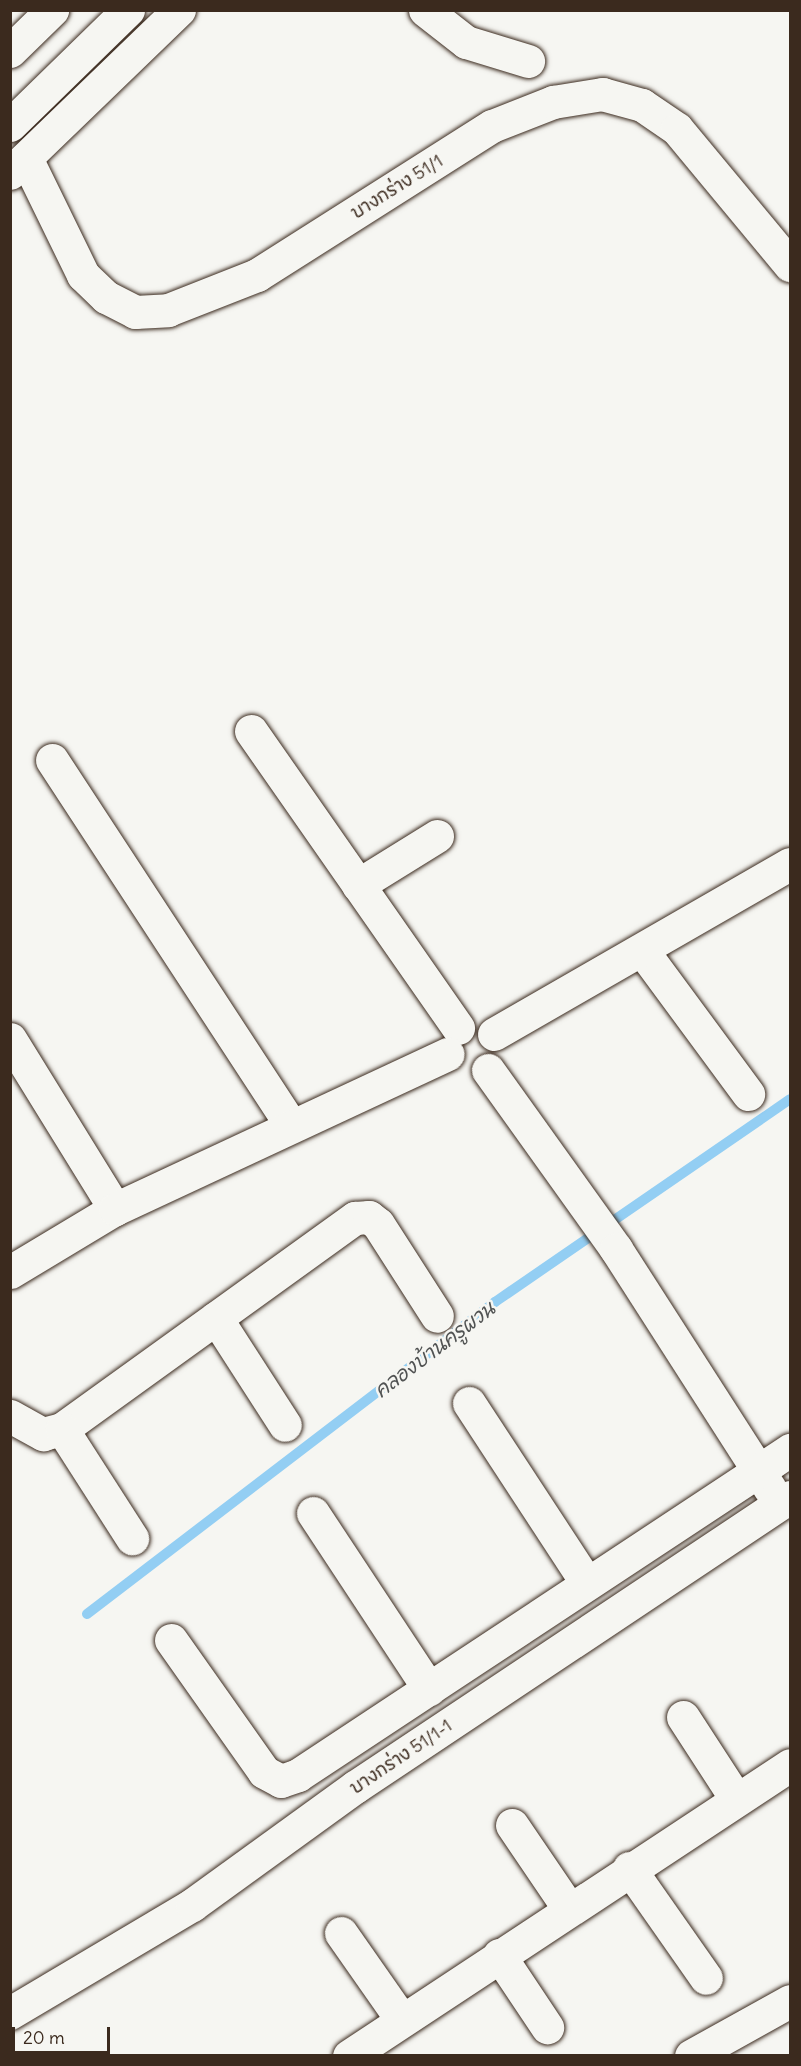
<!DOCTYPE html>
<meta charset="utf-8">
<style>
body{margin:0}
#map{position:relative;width:801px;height:2066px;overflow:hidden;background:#f6f6f2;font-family:Delius,"Playpen Sans Thai",sans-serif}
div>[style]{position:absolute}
.stream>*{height:10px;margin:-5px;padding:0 5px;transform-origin:5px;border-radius:5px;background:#93cef3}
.roads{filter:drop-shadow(0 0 2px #3b2a1e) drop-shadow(0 0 2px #3b2a1e)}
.street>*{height:33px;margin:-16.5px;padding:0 16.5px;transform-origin:16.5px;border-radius:16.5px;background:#f6f6f2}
.secondary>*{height:33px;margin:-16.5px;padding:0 16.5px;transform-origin:16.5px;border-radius:16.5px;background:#f6f6f2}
.primary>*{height:33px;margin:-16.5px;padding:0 16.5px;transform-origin:16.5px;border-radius:16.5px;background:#f6f6f2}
span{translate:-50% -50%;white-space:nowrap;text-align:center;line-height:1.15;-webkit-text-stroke:5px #f6f6f2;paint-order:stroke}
.street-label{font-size:18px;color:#3b2a1e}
.water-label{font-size:20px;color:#515353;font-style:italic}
.frame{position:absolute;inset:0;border:12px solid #3b2a1e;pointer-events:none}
.scale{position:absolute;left:12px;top:2027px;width:98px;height:27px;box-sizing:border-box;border:3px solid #3b2a1e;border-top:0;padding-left:8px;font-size:18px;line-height:21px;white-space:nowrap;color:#3b2a1e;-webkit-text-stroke:4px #f6f6f2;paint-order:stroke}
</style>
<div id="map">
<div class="stream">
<i style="left:87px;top:1614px;width:514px;rotate:-37.41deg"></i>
<i style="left:495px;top:1302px;width:358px;rotate:-34.5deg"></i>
</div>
<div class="roads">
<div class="street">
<i style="left:425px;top:10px;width:52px;rotate:38deg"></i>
<i style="left:466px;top:42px;width:65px;rotate:17deg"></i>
<i style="left:26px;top:158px;width:130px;rotate:64deg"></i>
<i style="left:83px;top:275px;width:32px;rotate:44deg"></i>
<i style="left:106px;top:297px;width:33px;rotate:27deg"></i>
<i style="left:135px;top:312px;width:33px;rotate:-3deg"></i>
<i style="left:168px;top:310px;width:96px;rotate:-21.5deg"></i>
<i style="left:257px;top:275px;width:278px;rotate:-32.4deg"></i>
<i style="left:492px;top:126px;width:66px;rotate:-21.5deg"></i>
<i style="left:553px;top:102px;width:50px;rotate:-9.3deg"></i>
<i style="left:602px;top:94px;width:41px;rotate:15.4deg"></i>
<i style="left:642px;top:105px;width:42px;rotate:34.4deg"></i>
<i style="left:677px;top:129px;width:177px;rotate:50.3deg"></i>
<i style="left:251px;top:731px;width:362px;rotate:55.1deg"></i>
<i style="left:52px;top:760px;width:435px;rotate:56.8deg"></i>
<i style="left:358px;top:885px;width:93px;rotate:-31.8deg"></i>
<i style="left:642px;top:950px;width:179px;rotate:53.6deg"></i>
<i style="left:494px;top:1034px;width:341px;rotate:-29.9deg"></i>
<i style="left:10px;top:1039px;width:200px;rotate:58.3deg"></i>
<i style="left:488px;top:1070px;width:220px;rotate:54.4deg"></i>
<i style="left:616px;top:1249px;width:285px;rotate:57.3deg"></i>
<i style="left:10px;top:1272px;width:122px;rotate:-31deg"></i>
<i style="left:115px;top:1209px;width:367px;rotate:-25deg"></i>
<i style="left:216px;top:1318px;width:127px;rotate:57.2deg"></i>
<i style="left:469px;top:1403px;width:214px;rotate:56.8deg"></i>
<i style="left:10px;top:1416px;width:38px;rotate:29deg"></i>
<i style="left:43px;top:1434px;width:20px;rotate:-15deg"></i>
<i style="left:62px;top:1429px;width:361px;rotate:-35.8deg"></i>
<i style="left:355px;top:1218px;width:14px;rotate:-4deg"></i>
<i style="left:369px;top:1217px;width:11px;rotate:38deg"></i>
<i style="left:378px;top:1224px;width:109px;rotate:57.3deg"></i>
<i style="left:62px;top:1429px;width:130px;rotate:57.3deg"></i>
<i style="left:313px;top:1513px;width:211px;rotate:56.6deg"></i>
<i style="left:171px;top:1640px;width:161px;rotate:54.8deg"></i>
<i style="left:264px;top:1772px;width:19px;rotate:28deg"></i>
<i style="left:281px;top:1781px;width:18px;rotate:-19deg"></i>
<i style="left:298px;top:1775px;width:590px;rotate:-33.45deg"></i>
<i style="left:683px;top:1717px;width:95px;rotate:57deg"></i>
<i style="left:512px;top:1825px;width:102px;rotate:55.8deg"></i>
<i style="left:629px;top:1868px;width:134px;rotate:55deg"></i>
<i style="left:341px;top:1933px;width:106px;rotate:55deg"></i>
<i style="left:499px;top:1955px;width:87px;rotate:56.3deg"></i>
<i style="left:10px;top:2013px;width:212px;rotate:-30.7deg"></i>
<i style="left:192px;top:1905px;width:201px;rotate:-35.9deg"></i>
<i style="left:355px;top:1787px;width:523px;rotate:-33.69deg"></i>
<i style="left:349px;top:2056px;width:528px;rotate:-33.42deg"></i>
<i style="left:691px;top:2056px;width:113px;rotate:-29.1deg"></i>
</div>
<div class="secondary">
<i style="left:10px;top:125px;width:165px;rotate:-44.3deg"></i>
<i style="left:10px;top:173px;width:235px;rotate:-44deg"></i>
</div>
<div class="primary">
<i style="left:10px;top:51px;width:59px;rotate:-44.3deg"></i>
</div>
</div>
<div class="street-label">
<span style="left:397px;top:187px;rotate:-32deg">บางกร่าง 51/1</span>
<span style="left:401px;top:1757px;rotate:-34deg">บางกร่าง 51/1-1</span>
</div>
<div class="water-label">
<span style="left:434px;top:1349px;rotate:-37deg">คลองบ้านครูผวน</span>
</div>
<div class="frame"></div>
<div class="scale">20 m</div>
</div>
